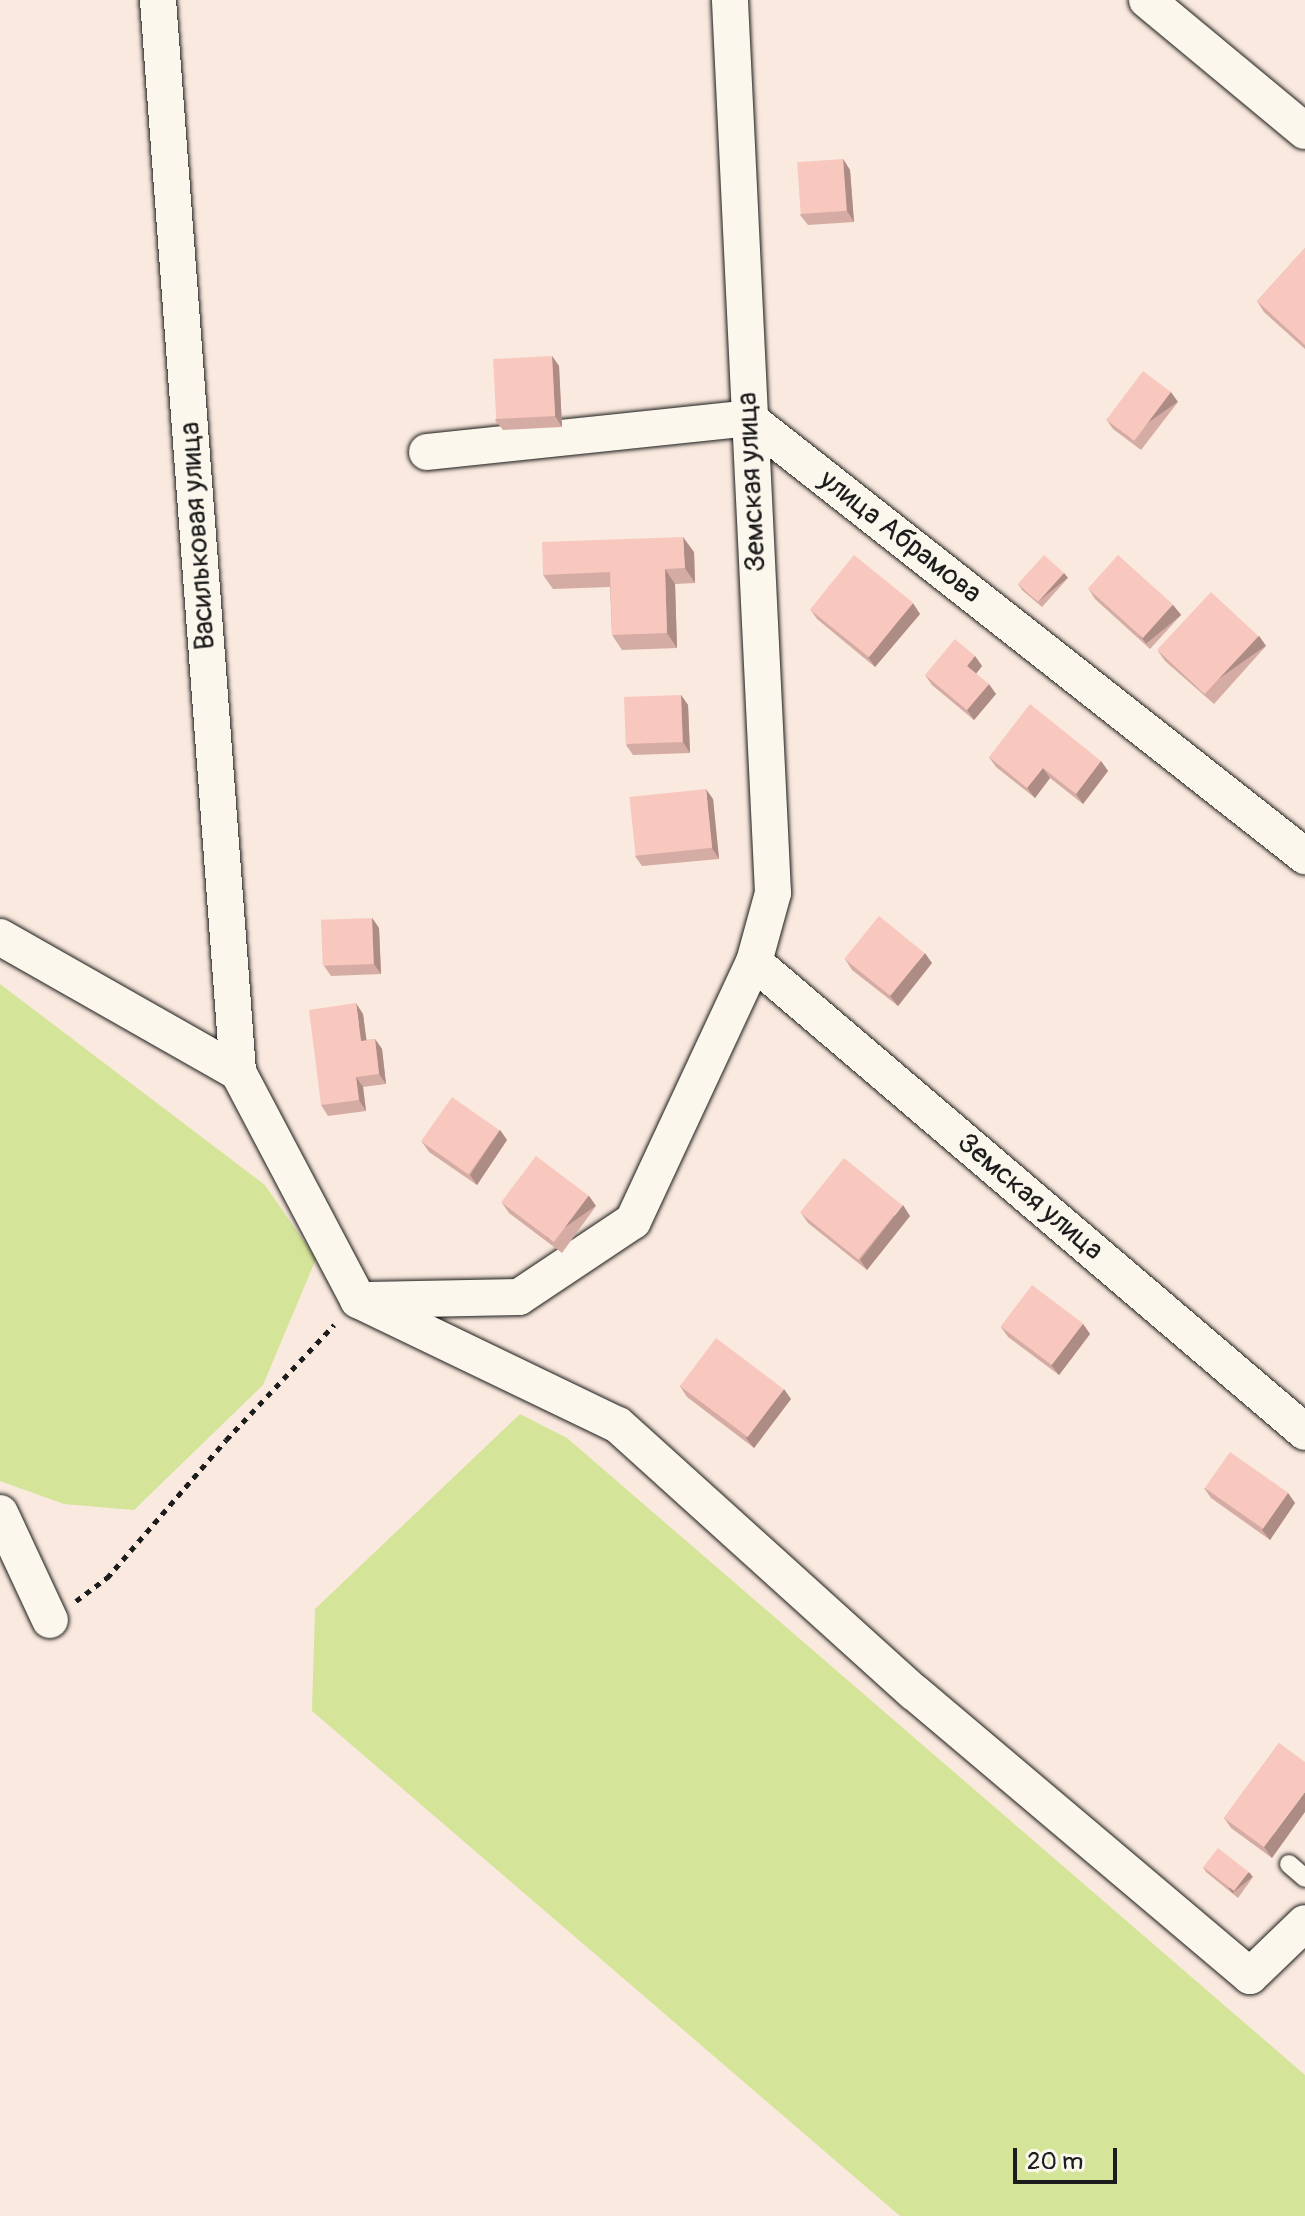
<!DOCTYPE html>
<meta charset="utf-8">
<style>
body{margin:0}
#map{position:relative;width:1305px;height:2216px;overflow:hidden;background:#fae9de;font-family:Pangolin,sans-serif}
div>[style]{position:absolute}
.green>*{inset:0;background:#d4e498}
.path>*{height:5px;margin-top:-2.5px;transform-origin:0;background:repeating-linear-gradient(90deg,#1c1c1c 0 6px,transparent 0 12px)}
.roads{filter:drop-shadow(0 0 2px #1c1c1c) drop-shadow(0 0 2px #1c1c1c)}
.lane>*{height:18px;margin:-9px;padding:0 9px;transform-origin:9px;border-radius:9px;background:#fbf7ec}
.street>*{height:36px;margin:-18px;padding:0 18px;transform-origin:18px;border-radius:18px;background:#fbf7ec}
.wall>*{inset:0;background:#d5aca4}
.shaded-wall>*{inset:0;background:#ae8c86;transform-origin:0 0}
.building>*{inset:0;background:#f8c8bf;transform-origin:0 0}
span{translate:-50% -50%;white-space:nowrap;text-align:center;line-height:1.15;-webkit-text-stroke:6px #fbf7ec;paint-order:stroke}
.street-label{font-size:28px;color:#1c1c1c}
.scale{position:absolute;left:1013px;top:2148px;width:104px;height:36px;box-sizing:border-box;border:4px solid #1c1c1c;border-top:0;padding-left:10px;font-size:24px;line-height:28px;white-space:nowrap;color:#1c1c1c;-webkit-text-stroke:6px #fbf7ec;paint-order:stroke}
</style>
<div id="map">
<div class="green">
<i style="clip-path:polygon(0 984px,265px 1185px,316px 1259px,263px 1385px,134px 1510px,64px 1504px,0 1481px)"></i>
<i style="clip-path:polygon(520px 1414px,567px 1438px,1305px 2075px,1305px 2216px,900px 2216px,312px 1711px,315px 1609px)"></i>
</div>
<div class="path">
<i style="left:76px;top:1601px;width:39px;rotate:-37deg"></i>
<i style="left:107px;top:1578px;width:182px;rotate:-49.2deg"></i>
<i style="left:226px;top:1440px;width:158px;rotate:-46.8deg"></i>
</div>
<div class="roads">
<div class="lane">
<i style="left:1289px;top:1864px;width:21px;rotate:41deg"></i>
</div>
<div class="street">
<i style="left:158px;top:0;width:1075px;rotate:85.73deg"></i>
<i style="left:1147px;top:0;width:205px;rotate:39.7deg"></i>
<i style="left:427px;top:452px;width:323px;rotate:-6deg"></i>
<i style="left:748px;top:418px;width:709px;rotate:38.18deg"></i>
<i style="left:0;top:937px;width:274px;rotate:29.6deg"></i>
<i style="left:238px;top:1072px;width:258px;rotate:62.2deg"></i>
<i style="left:358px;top:1300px;width:288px;rotate:25.7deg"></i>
<i style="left:618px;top:1425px;width:399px;rotate:42.1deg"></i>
<i style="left:914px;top:1692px;width:440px;rotate:40.2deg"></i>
<i style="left:1250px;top:1976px;width:76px;rotate:-43.9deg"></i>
<i style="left:754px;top:962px;width:724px;rotate:40.46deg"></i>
<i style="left:368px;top:1300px;width:151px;rotate:-1.1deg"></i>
<i style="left:519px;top:1297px;width:137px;rotate:-33.7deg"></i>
<i style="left:633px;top:1221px;width:286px;rotate:-65deg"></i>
<i style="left:754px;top:962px;width:72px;rotate:-74.6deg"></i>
<i style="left:773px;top:893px;width:894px;rotate:-92.76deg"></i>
<i style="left:0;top:1513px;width:118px;rotate:65deg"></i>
</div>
</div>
<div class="wall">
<i style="clip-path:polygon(843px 159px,850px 170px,854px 222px,808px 225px,800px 215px)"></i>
<i style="clip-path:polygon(1305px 248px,1305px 349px,1264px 312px,1257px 301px)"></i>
<i style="clip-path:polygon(552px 356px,559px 366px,562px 427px,503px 430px,495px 420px)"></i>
<i style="clip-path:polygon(1178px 402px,1141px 450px,1113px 429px,1106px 419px)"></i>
<i style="clip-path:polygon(694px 552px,695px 583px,675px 584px,677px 648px,622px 650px,612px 635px,610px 587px,553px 589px,543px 575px)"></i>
<i style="clip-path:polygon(1064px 573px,1068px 578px,1042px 607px,1022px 590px,1018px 584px)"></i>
<i style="clip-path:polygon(1088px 588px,1173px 605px,1181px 615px,1150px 649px,1095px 599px)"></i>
<i style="clip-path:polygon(810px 609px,920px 614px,875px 667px,817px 619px)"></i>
<i style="clip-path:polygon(1259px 636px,1266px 646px,1214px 704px,1165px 661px,1158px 651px)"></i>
<i style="clip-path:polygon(975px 656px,982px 666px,976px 674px,996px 694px,974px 720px,932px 685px,925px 675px)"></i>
<i style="clip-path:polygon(681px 695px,688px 705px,690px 753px,633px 755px,626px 745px)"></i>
<i style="clip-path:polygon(989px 757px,1101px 761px,1108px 771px,1083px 804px,1050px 778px,1035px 798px,996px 767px)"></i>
<i style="clip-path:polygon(713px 799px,719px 859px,642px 866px,635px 856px)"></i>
<i style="clip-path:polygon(372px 918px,379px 928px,381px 974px,331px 976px,324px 966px)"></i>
<i style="clip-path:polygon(845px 959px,932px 963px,898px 1006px,852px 970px)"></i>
<i style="clip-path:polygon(363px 1014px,366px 1040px,375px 1039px,382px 1049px,386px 1084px,363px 1087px,366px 1111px,328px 1116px,321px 1105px)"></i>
<i style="clip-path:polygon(500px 1130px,507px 1140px,477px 1185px,429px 1152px,422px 1142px)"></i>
<i style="clip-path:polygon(589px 1196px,596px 1206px,562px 1253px,509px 1213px,502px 1203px)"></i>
<i style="clip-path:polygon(801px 1213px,910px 1216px,867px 1270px,808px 1223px)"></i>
<i style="clip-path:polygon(1083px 1324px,1090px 1334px,1059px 1375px,1008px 1337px,1001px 1327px)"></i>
<i style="clip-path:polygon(680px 1386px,791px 1399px,754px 1448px,687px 1397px)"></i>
<i style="clip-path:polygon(1204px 1488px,1288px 1493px,1295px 1503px,1270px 1540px,1211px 1498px)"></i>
<i style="clip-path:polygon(1279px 1743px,1272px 1858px,1231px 1828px,1224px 1818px)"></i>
<i style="clip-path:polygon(1203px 1867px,1253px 1877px,1238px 1898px,1206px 1872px)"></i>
</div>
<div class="shaded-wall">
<i style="clip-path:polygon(843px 159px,850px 170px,854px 222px,847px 211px)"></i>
<i style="clip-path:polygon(552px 356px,559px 366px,562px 427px,555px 416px)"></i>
<i style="left:1171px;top:392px;width:12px;height:61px;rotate:55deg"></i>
<i style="clip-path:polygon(683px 537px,694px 552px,695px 583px,685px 568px)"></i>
<i style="clip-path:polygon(665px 569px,675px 584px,677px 648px,667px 633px)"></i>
<i style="left:1064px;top:573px;width:6px;height:39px;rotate:51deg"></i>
<i style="clip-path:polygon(913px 603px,920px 614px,875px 667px,868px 657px)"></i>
<i style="left:1173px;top:605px;width:13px;height:45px;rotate:51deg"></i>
<i style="left:1259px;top:636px;width:12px;height:78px;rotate:55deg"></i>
<i style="clip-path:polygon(975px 656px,982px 666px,974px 676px,967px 666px)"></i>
<i style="clip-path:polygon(989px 684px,996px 694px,974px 720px,967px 710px)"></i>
<i style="clip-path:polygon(681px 695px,688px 705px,690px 753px,683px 742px)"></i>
<i style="clip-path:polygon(1101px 761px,1108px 771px,1083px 804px,1076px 794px)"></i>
<i style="clip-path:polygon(1043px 768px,1050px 778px,1035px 798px,1027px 788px)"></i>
<i style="clip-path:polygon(706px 789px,713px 799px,719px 859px,712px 848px)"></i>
<i style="clip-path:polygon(372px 918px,379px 928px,381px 974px,374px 964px)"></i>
<i style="clip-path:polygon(925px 953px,932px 963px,898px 1006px,890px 996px)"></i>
<i style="clip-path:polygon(356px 1003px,363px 1014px,368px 1051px,361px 1041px)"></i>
<i style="clip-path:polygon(375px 1039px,382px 1049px,386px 1084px,379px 1074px)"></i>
<i style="clip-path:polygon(356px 1077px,363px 1087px,366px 1111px,359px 1100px)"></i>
<i style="clip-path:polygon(500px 1130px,507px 1140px,477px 1185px,470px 1175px)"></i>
<i style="left:589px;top:1196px;width:12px;height:58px;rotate:55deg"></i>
<i style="clip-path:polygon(903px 1205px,910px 1216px,867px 1270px,860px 1260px)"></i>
<i style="clip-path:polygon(1083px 1324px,1090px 1334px,1059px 1375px,1051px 1365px)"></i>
<i style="clip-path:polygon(784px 1389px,791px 1399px,754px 1448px,746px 1438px)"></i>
<i style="clip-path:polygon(1288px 1493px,1295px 1503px,1270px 1540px,1262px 1530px)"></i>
<i style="clip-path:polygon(1305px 1792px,1305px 1812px,1272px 1858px,1264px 1847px)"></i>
<i style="left:1249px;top:1872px;width:6px;height:26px;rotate:51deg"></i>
</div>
<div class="building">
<i style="left:843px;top:159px;width:52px;height:46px;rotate:86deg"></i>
<i style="clip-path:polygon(1305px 248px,1305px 345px,1257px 301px)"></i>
<i style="left:552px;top:356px;width:60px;height:59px;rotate:87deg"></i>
<i style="left:1143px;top:371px;width:35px;height:61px;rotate:37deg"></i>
<i style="clip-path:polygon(683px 537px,685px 568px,665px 569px,667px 633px,612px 635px,610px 572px,543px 575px,542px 542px)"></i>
<i style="left:854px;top:555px;width:76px;height:70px;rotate:39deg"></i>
<i style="left:1044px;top:555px;width:27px;height:39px;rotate:42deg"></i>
<i style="left:1118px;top:555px;width:74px;height:45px;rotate:42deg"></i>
<i style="left:1211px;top:592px;width:65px;height:79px;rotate:43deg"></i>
<i style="clip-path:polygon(955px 639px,975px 656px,967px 666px,989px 684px,967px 710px,925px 675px)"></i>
<i style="left:681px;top:695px;width:47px;height:57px;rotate:88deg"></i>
<i style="clip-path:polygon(1030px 704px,1101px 761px,1076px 794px,1043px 768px,1027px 788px,989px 757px)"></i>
<i style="left:706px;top:789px;width:59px;height:77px;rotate:84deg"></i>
<i style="left:879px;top:916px;width:59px;height:55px;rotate:39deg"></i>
<i style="left:372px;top:918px;width:46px;height:51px;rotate:88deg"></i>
<i style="clip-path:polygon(356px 1003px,361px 1041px,375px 1039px,379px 1074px,356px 1077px,359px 1100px,321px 1105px,309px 1010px)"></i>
<i style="left:452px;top:1097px;width:58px;height:54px;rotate:35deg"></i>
<i style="left:536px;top:1156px;width:66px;height:58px;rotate:37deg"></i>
<i style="left:844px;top:1158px;width:75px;height:70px;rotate:39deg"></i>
<i style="left:1032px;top:1285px;width:64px;height:52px;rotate:37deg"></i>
<i style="left:716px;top:1338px;width:85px;height:60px;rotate:37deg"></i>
<i style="left:1230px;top:1452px;width:71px;height:44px;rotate:35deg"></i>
<i style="clip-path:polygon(1279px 1743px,1305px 1762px,1305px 1792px,1264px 1847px,1224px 1818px)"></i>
<i style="left:1218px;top:1848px;width:39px;height:24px;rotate:38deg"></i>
</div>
<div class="street-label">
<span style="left:752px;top:482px;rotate:-93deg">Земская улица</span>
<span style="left:198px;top:536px;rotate:-94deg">Васильковая улица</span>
<span style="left:900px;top:537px;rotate:38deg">улица Абрамова</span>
<span style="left:1030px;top:1197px;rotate:40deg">Земская улица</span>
</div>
<div class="scale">20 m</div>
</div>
